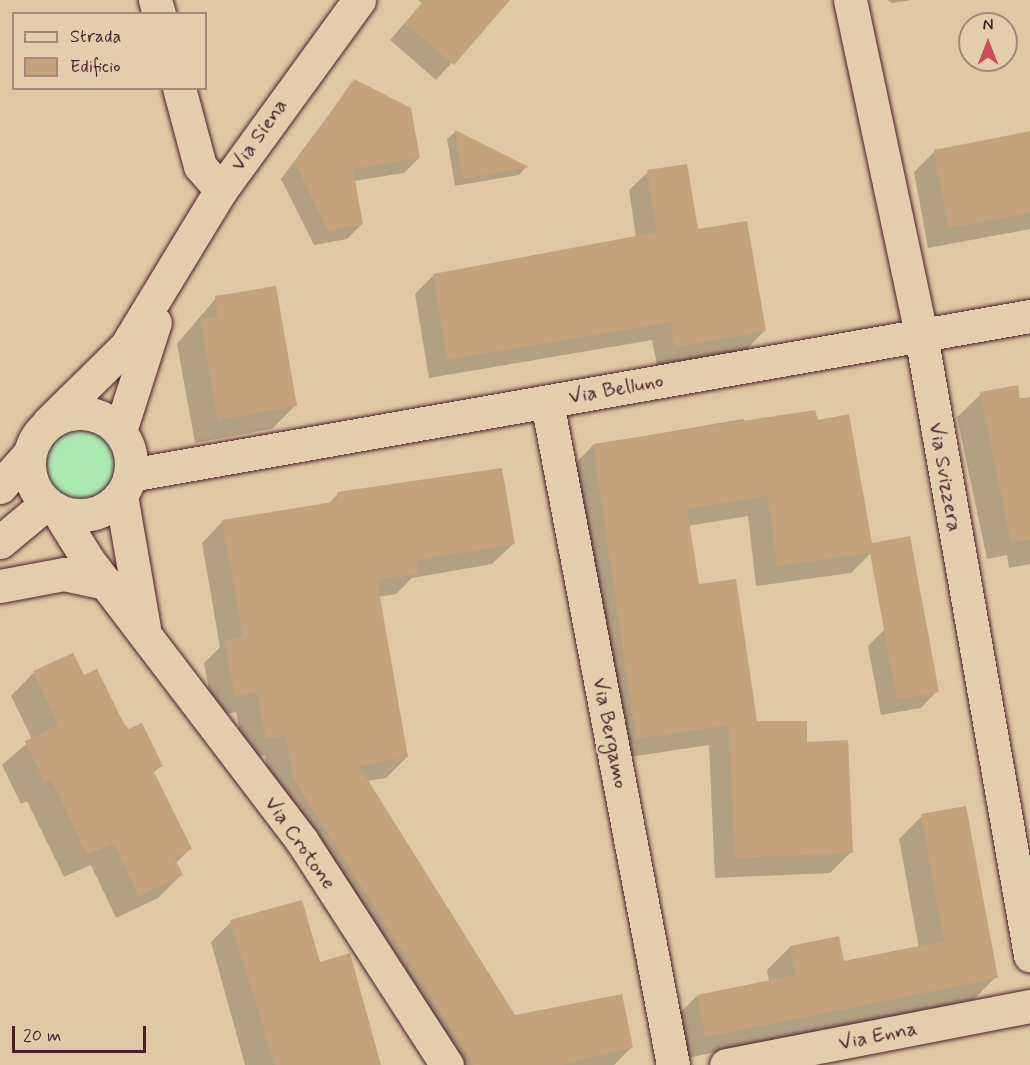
<!DOCTYPE html>
<style>
body{margin:0}
#map{position:relative;width:1030px;height:1065px;overflow:hidden;background:#dfc8a4;font-family:Mynerve,sans-serif}
div>[style]{position:absolute}
.green>*{inset:0;background:#ace9b0}
.round{border-radius:50%}
.shadow>*{inset:0;background:#0003}
.building>*{inset:0;background:#c4a27c}
.roads{filter:drop-shadow(0 0 2px #4a1f2b) drop-shadow(0 0 2px #4a1f2b)}
.minor>*{height:33px;margin:-16.5px;padding:0 16.5px;transform-origin:16.5px;border-radius:16.5px;background:#e2ceac}
.minor>.ring{margin:-16.5px;padding:0;box-sizing:content-box;background:none;border:33px solid #e2ceac;border-radius:50%}
span{translate:-50% -50%;white-space:nowrap;text-align:center;line-height:1.15;-webkit-text-stroke:4.5px #e2ceac;paint-order:stroke}
.street-label{font-size:21px;color:#4a1f2b}
.legend{position:absolute;left:12px;top:12px;width:195px;height:78px;box-sizing:border-box;background:#e2ceac;border:2px solid #a58878;margin:0;padding:8px 10px;list-style:none;font-size:18px;color:#4a1f2b}
.legend li{display:flex;align-items:center;gap:12px;height:30px}
.legend b{width:30px;border:2px solid #a58878}
.north{position:absolute;left:958px;top:12px;width:60px;height:60px;box-sizing:border-box;background:#e2ceac;border:2px solid #a58878;border-radius:50%;rotate:0deg;font-size:16px;font-weight:700;line-height:24px;text-align:center;color:#4a1f2b}
.north::after{content:'';display:block;margin:auto;width:21px;height:27px;background:#d1495b;clip-path:polygon(50% 0,100% 100%,50% 72%,0 100%)}
.scale{position:absolute;left:12px;top:1026px;width:134px;height:27px;box-sizing:border-box;border:3px solid #4a1f2b;border-top:0;padding-left:8px;font-size:18px;line-height:21px;white-space:nowrap;color:#4a1f2b;-webkit-text-stroke:4px #e2ceac;paint-order:stroke}
</style>
<div id="map">
<div class="green">
<i class="round" style="left:44px;top:428px;width:72px;height:72px"></i>
</div>
<div class="shadow">
<i style="clip-path:polygon(418px 0,508px 0,436px 80px,390px 40px,422px 3px)"></i>
<i style="clip-path:polygon(887px 0,911px 0,892px 3px)"></i>
<i style="clip-path:polygon(354px 81px,419px 158px,404px 173px,354px 181px,362px 224px,347px 239px,314px 245px,281px 179px)"></i>
<i style="clip-path:polygon(455px 132px,526px 167px,519px 175px,455px 186px,447px 139px)"></i>
<i style="clip-path:polygon(1030px 133px,1030px 229px,928px 248px,914px 172px,934px 152px)"></i>
<i style="clip-path:polygon(648px 172px,697px 231px,764px 331px,746px 350px,657px 365px,652px 340px,429px 378px,415px 294px,433px 276px,636px 237px,629px 190px)"></i>
<i style="clip-path:polygon(216px 298px,295px 406px,272px 429px,195px 443px,177px 344px)"></i>
<i style="clip-path:polygon(981px 394px,1030px 399px,1030px 564px,1009px 568px,1007px 555px,987px 559px,957px 417px)"></i>
<i style="clip-path:polygon(743px 419px,872px 552px,851px 573px,756px 586px,748px 516px,688px 526px,698px 586px,756px 722px,806px 744px,851px 852px,830px 873px,715px 878px,709px 745px,616px 759px,573px 466px,593px 445px)"></i>
<i style="clip-path:polygon(338px 494px,514px 543px,492px 564px,412px 578px,396px 594px,378px 597px,407px 757px,386px 778px,367px 781px,515px 1017px,631px 1048px,614px 1065px,440px 1065px,272px 800px,265px 755px,245px 759px,236px 712px,214px 716px,204px 663px,220px 647px,202px 543px,223px 521px,327px 505px)"></i>
<i style="clip-path:polygon(885px 629px,937px 691px,921px 708px,881px 715px,868px 646px)"></i>
<i style="clip-path:polygon(34px 672px,83px 677px,161px 766px,153px 773px,190px 849px,176px 863px,181px 875px,158px 898px,116px 918px,91px 865px,64px 877px,27px 801px,21px 804px,2px 765px,32px 739px,11px 696px)"></i>
<i style="clip-path:polygon(922px 816px,996px 977px,973px 1000px,682px 1059px,674px 1019px,697px 996px,769px 981px,767px 970px,790px 947px,843px 962px,919px 948px,899px 839px)"></i>
<i style="clip-path:polygon(231px 922px,319px 964px,379px 1065px,245px 1065px,211px 942px)"></i>
</div>
<div class="building">
<i style="clip-path:polygon(425px 0,510px 0,454px 65px,405px 23px)"></i>
<i style="clip-path:polygon(354px 79px,411px 108px,420px 158px,353px 169px,363px 224px,328px 231px,295px 163px)"></i>
<i style="clip-path:polygon(455px 130px,529px 167px,463px 179px)"></i>
<i style="clip-path:polygon(1030px 131px,1030px 213px,948px 228px,934px 150px)"></i>
<i style="clip-path:polygon(687px 164px,698px 229px,747px 221px,766px 331px,675px 347px,671px 322px,447px 360px,433px 274px,657px 232px,647px 170px)"></i>
<i style="clip-path:polygon(276px 286px,297px 406px,218px 420px,200px 319px,218px 316px,215px 296px)"></i>
<i style="clip-path:polygon(1018px 385px,1020px 399px,1030px 397px,1030px 540px,1011px 542px,980px 392px)"></i>
<i style="clip-path:polygon(815px 410px,818px 420px,849px 414px,872px 543px,910px 536px,939px 692px,897px 699px,870px 553px,777px 566px,768px 496px,687px 509px,699px 584px,736px 579px,757px 721px,807px 721px,807px 742px,848px 740px,853px 853px,735px 858px,729px 725px,636px 739px,593px 444px)"></i>
<i style="clip-path:polygon(502px 468px,515px 544px,416px 560px,419px 573px,377px 580px,408px 757px,359px 766px,515px 1015px,622px 994px,633px 1048px,560px 1065px,474px 1065px,293px 778px,286px 735px,266px 739px,257px 692px,235px 696px,224px 640px,243px 637px,222px 520px,339px 501px,337px 492px)"></i>
<i style="clip-path:polygon(73px 653px,84px 675px,97px 669px,127px 730px,142px 723px,163px 766px,153px 770px,192px 849px,174px 857px,183px 875px,139px 896px,114px 843px,87px 855px,51px 779px,44px 782px,25px 741px,58px 725px,33px 671px)"></i>
<i style="clip-path:polygon(966px 806px,998px 978px,705px 1037px,697px 995px,795px 975px,790px 946px,839px 936px,844px 961px,944px 941px,921px 814px)"></i>
<i style="clip-path:polygon(302px 900px,320px 962px,350px 953px,381px 1065px,275px 1065px,230px 920px)"></i>
</div>
<div class="roads">
<div class="minor">
<i style="left:155px;top:0;width:15px;rotate:74deg"></i>
<i style="left:850px;top:0;width:342px;rotate:78deg"></i>
<i style="left:921px;top:335px;width:630px;rotate:80.03deg"></i>
<i style="left:179px;top:88px;width:81px;rotate:74.9deg"></i>
<i style="left:200px;top:166px;width:32px;rotate:49deg"></i>
<i style="left:547px;top:402px;width:675px;rotate:79.24deg"></i>
<i class="ring" style="left:29px;top:413px;width:69px;height:69px"></i>
<i style="left:48px;top:423px;width:110px;rotate:-44.6deg"></i>
<i style="left:126px;top:346px;width:183px;rotate:-58.7deg"></i>
<i style="left:221px;top:190px;width:235px;rotate:-54deg"></i>
<i style="left:120px;top:431px;width:114px;rotate:-72.2deg"></i>
<i style="left:130px;top:475px;width:914px;rotate:-10.02deg"></i>
<i style="left:0;top:487px;width:44px;rotate:-48.7deg"></i>
<i style="left:121px;top:495px;width:135px;rotate:80.2deg"></i>
<i style="left:57px;top:510px;width:59px;rotate:58.2deg"></i>
<i style="left:88px;top:560px;width:353px;rotate:52.7deg"></i>
<i style="left:302px;top:841px;width:267px;rotate:57.1deg"></i>
<i style="left:0;top:542px;width:61px;rotate:-39.7deg"></i>
<i style="left:0;top:586px;width:65px;rotate:-10.6deg"></i>
<i style="left:64px;top:574px;width:43px;rotate:12.1deg"></i>
<i style="left:726px;top:1065px;width:310px;rotate:-11deg"></i>
</div>
</div>
<div class="street-label">
<span style="left:259px;top:135px;rotate:-55deg">Via Siena</span>
<span style="left:616px;top:389px;rotate:-10deg">Via Belluno</span>
<span style="left:945px;top:477px;rotate:80deg">Via Svizzera</span>
<span style="left:610px;top:733px;rotate:79deg">Via Bergamo</span>
<span style="left:300px;top:843px;rotate:55deg">Via Crotone</span>
<span style="left:878px;top:1036px;rotate:-11deg">Via Enna</span>
</div>
<ul class="legend">
<li><b style="height:8px;background:#e2ceac"></b>Strada</li>
<li><b style="height:16px;background:#c4a27c"></b>Edificio</li>
</ul>
<div class="north">N</div>
<div class="scale">20 m</div>
</div>
